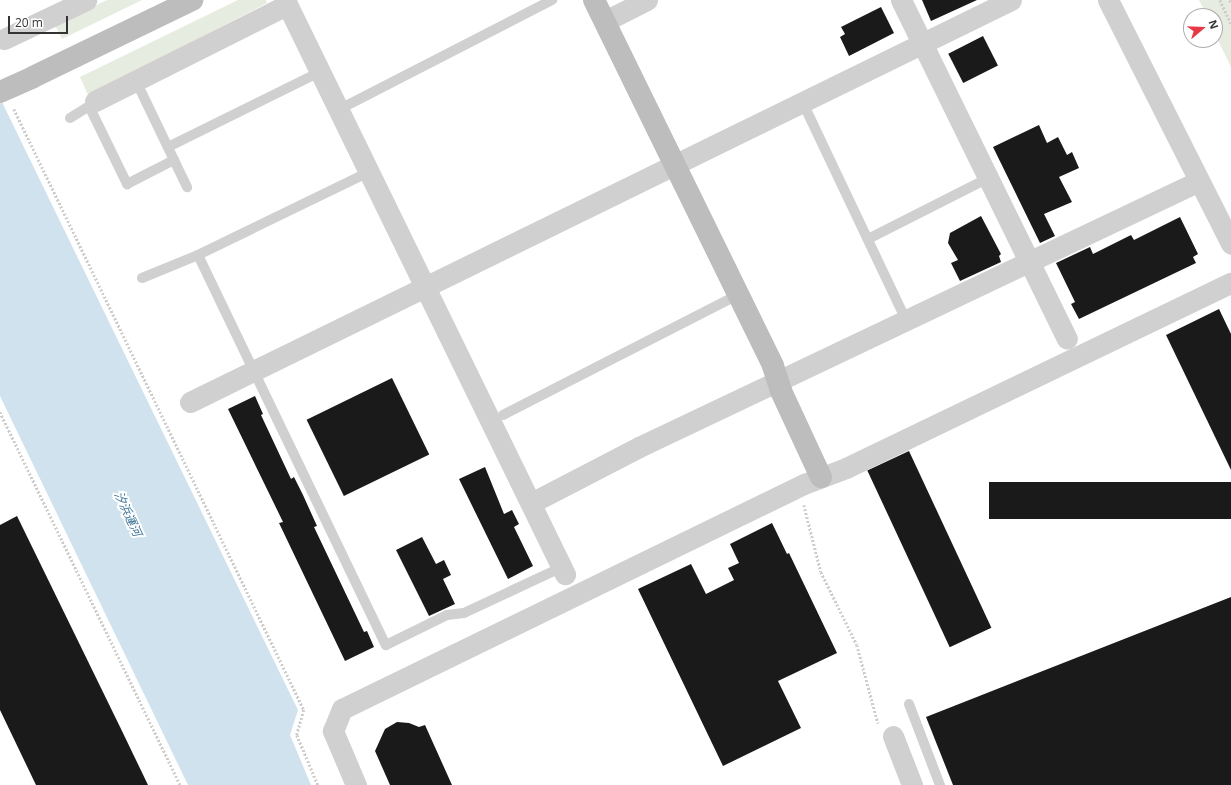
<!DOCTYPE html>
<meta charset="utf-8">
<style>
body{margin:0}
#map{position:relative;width:1231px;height:785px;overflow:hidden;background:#fff;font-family:"Open Sans","Noto Sans JP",sans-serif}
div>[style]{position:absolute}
.green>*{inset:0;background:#e6ecdf}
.water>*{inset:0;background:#cfe2ee}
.building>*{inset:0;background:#1a1a1a;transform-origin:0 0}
.path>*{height:2.5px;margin-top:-1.25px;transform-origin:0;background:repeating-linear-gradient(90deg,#cdcdcd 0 2px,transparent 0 4px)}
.lane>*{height:10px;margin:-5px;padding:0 5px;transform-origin:5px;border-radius:5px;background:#d0d0d0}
.street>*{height:21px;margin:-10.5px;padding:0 10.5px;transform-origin:10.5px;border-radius:10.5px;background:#d0d0d0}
.secondary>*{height:22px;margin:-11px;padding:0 11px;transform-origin:11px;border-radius:11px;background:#bdbdbd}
.secondary-bridge>*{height:22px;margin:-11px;padding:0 11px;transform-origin:11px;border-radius:11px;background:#bdbdbd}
span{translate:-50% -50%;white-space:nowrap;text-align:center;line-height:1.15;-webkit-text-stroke:4px #fff;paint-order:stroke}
.water-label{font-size:12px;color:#3f7597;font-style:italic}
.north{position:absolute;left:1183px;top:8px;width:40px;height:40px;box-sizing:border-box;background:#fff;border:1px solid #adadad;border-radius:50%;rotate:71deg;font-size:11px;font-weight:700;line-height:16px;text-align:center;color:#333}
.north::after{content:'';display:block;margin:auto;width:14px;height:18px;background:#e63946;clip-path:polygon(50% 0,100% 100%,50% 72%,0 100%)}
.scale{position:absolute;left:8px;top:16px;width:60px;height:18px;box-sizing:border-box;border:2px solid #333;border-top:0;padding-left:5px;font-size:12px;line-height:14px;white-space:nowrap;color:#333;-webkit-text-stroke:3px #fff;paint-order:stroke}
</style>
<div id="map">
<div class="green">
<i style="clip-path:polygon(107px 0,142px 0,62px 39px,55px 25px)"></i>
<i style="clip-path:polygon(238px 0,266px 0,267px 3px,88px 95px,80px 77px)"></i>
<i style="clip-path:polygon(1199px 0,1231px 0,1231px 67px,1215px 34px,1215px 16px,1207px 16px)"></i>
</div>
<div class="water">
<i style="clip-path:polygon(0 98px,298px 710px,290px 735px,311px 785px,188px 785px,0 396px)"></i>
</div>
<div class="building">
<i style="clip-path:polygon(922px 0,977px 0,931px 21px)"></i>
<i style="clip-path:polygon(881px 7px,894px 33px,849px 56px,840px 37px,845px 34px,841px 27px)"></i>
<i style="left:983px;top:36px;width:33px;height:39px;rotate:63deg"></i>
<i style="clip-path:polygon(1039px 125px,1047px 143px,1058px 137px,1067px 155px,1072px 152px,1079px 168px,1059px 177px,1072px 202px,1044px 214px,1055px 236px,1040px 243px,993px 147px)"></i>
<i style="clip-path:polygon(981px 216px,1001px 254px,999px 256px,1001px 262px,960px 281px,951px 263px,958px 260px,948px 243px,950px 233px)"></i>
<i style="clip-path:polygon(1180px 217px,1198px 254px,1193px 257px,1196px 263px,1079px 319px,1071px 304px,1075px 302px,1056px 263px,1090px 247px,1093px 254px,1131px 235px,1134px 240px)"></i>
<i style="clip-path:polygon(1219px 309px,1231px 334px,1231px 470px,1166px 335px)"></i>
<i style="left:392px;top:378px;width:85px;height:95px;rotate:64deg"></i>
<i style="clip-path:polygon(255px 396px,263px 414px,261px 415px,291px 479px,294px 477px,303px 495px,317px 526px,314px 527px,364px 632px,367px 631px,374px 647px,345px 661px,279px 523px,283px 522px,228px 409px)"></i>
<i style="left:909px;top:451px;width:195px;height:46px;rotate:65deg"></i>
<i style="clip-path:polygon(485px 467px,504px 514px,512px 510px,519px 524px,514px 527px,533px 566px,508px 579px,459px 479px)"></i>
<i style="left:1231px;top:482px;width:37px;height:242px;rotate:90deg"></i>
<i style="clip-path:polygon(17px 516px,122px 731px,148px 785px,36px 785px,0 710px,0 525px)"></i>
<i style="clip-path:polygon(772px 523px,787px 554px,789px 553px,837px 653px,778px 681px,801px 728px,723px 766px,638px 589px,691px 564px,706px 594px,734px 580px,728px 568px,739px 563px,730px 544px)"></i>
<i style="clip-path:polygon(422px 537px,436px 564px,444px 560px,451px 575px,443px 579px,455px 604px,429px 616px,396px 550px)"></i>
<i style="clip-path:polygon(1231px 597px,1231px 785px,953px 785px,926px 717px)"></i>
<i style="clip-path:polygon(397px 722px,409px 723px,419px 727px,425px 725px,452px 785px,390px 785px,375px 751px,385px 729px)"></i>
</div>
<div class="path">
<i style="left:1220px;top:0;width:26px;rotate:65deg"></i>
<i style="left:1230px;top:0;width:3px;rotate:72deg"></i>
<i style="left:14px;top:109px;width:667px;rotate:64.24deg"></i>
<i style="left:304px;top:710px;width:26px;rotate:106deg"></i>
<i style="left:297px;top:735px;width:54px;rotate:67.2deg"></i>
<i style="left:0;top:412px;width:414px;rotate:64.2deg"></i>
<i style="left:804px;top:505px;width:69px;rotate:75.8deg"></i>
<i style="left:821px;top:572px;width:81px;rotate:63.7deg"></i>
<i style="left:857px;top:645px;width:81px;rotate:74.9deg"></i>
</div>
<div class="lane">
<i style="left:136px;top:81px;width:118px;rotate:64.3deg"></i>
<i style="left:802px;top:101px;width:242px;rotate:64.6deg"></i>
<i style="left:90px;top:108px;width:85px;rotate:64deg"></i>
<i style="left:127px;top:184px;width:53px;rotate:-27.1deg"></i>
<i style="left:338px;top:110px;width:241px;rotate:-27.2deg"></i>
<i style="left:70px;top:118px;width:28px;rotate:-32deg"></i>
<i style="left:168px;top:147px;width:169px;rotate:-26.3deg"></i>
<i style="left:868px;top:239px;width:135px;rotate:-26.9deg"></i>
<i style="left:198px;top:255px;width:433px;rotate:64.3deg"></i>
<i style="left:386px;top:645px;width:68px;rotate:-26.2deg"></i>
<i style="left:447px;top:615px;width:17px;rotate:-7deg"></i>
<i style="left:464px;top:613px;width:108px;rotate:-25.1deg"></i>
<i style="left:142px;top:278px;width:61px;rotate:-22.3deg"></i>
<i style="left:198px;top:255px;width:190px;rotate:-25.9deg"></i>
<i style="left:503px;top:415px;width:264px;rotate:-27.1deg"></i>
<i style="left:909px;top:704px;width:87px;rotate:69.1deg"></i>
</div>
<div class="street">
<i style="left:285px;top:0;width:639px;rotate:64deg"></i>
<i style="left:901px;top:0;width:377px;rotate:63.9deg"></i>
<i style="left:1108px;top:0;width:273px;rotate:63.2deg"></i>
<i style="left:605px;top:21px;width:47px;rotate:-26.6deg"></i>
<i style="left:4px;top:39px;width:91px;rotate:-25.4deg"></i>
<i style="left:95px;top:101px;width:215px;rotate:-26.6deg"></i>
<i style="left:190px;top:402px;width:914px;rotate:-26.09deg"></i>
<i style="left:531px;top:503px;width:122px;rotate:-27.4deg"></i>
<i style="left:639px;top:447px;width:620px;rotate:-25.41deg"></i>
<i style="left:893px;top:736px;width:53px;rotate:68.8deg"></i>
<i style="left:356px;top:785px;width:59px;rotate:-113.1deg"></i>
<i style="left:333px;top:731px;width:24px;rotate:-68deg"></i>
<i style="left:342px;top:709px;width:514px;rotate:-25.97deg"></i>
<i style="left:804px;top:484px;width:45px;rotate:-20.9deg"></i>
<i style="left:846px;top:468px;width:427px;rotate:-25.7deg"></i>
</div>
<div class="secondary">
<i style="left:594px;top:0;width:407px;rotate:63.9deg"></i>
<i style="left:773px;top:366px;width:26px;rotate:72deg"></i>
<i style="left:781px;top:391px;width:95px;rotate:65.1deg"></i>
<i style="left:33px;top:77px;width:177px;rotate:-25.8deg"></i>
</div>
<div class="secondary-bridge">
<i style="left:0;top:92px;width:36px;rotate:-24deg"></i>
</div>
<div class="water-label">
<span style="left:128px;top:514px;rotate:65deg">汐浜運河</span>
</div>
<div class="north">N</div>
<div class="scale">20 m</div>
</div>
